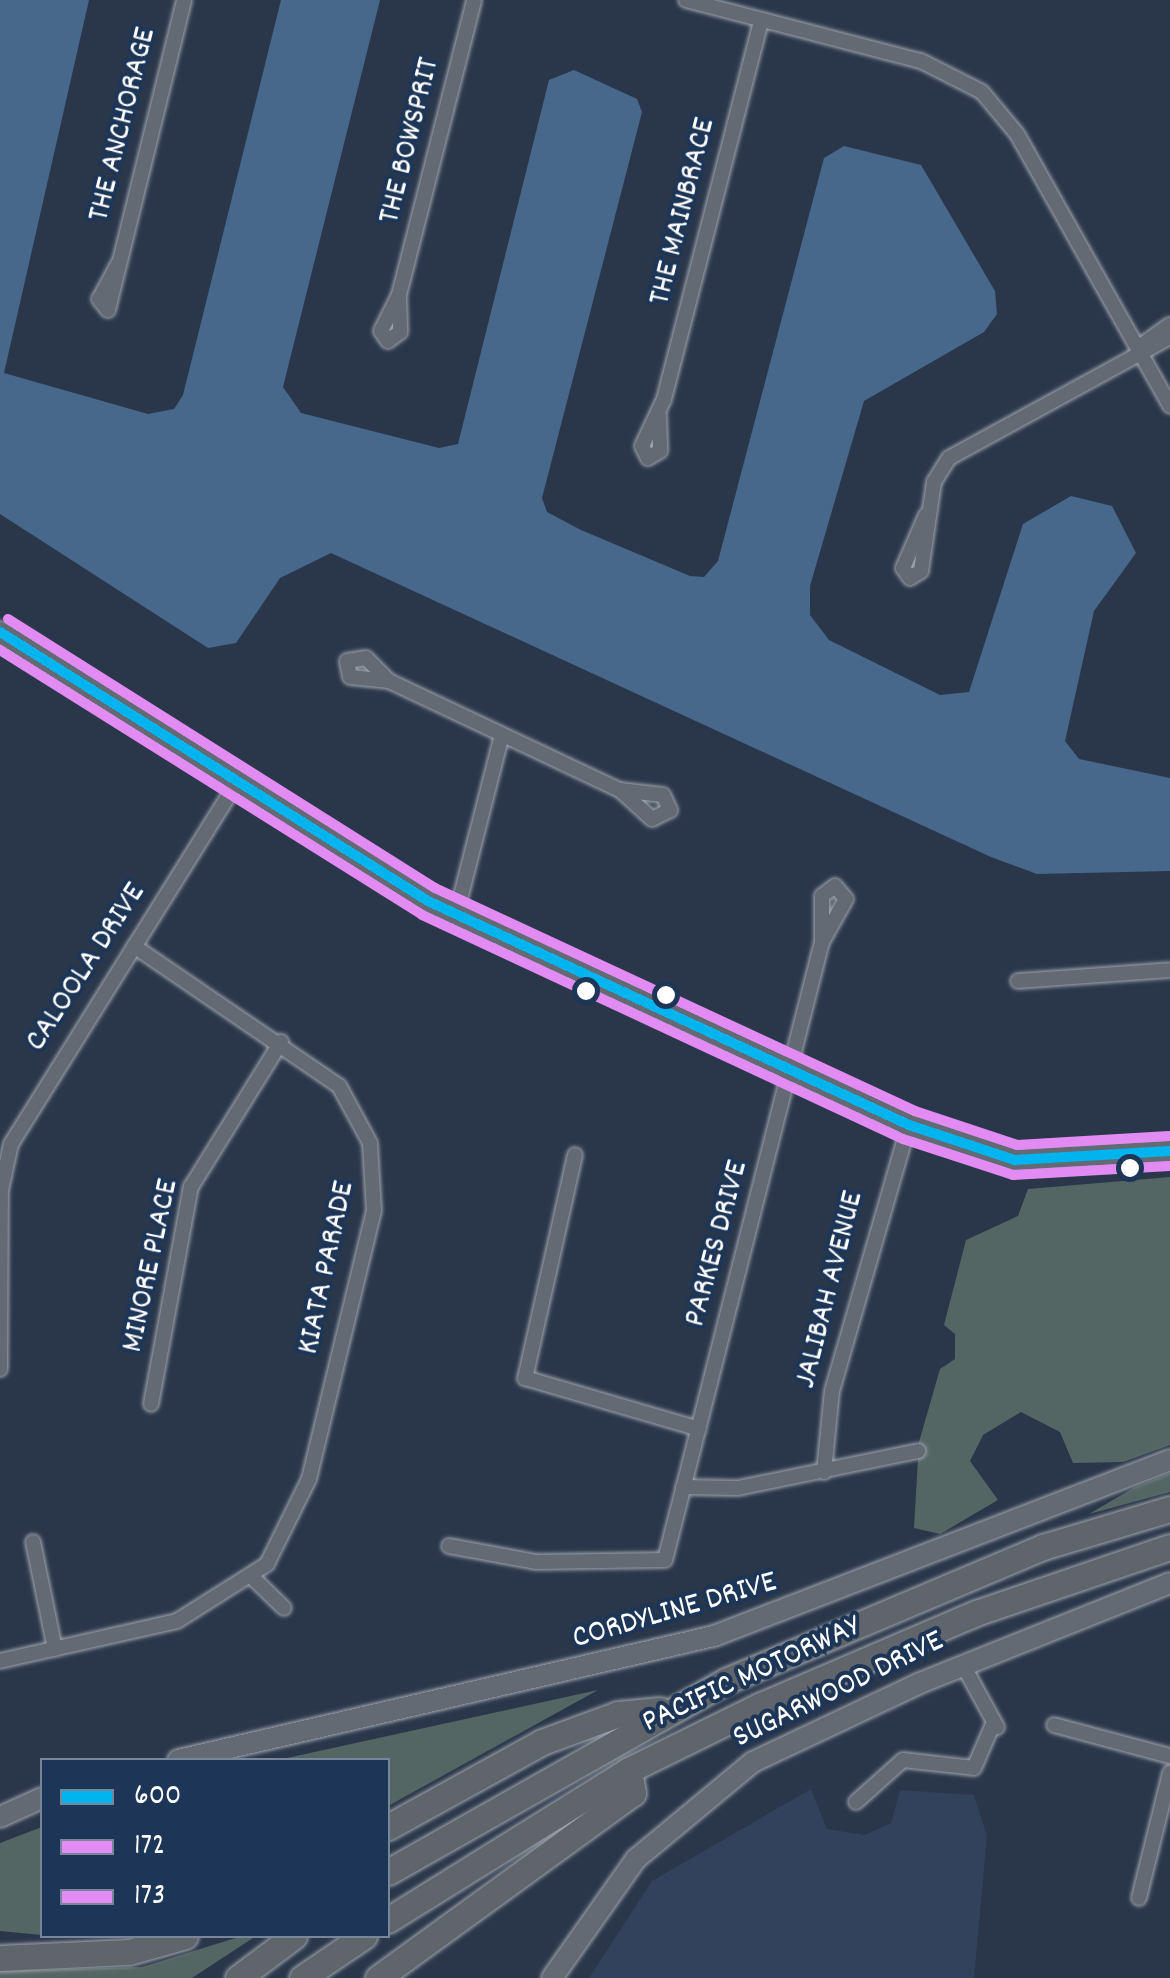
<!DOCTYPE html>
<style>
body{margin:0}
#map{position:relative;width:1170px;height:1978px;overflow:hidden;background:#2a374a;font-family:Dekko,sans-serif}
div>[style]{position:absolute}
.built>*{inset:0;background:#32415c}
.green>*{inset:0;background:#546664}
.water>*{inset:0;background:#47688b}
.roads{filter:drop-shadow(0 0 2px #9fa5ae) drop-shadow(0 0 2px #9fa5ae)}
.street>*{height:14px;margin:-7px;padding:0 7px;transform-origin:7px;border-radius:7px;background:#636a74}
.secondary>*{height:20px;margin:-10px;padding:0 10px;transform-origin:10px;border-radius:10px;background:#636a74}
.highway>*{height:25px;margin:-12.5px;padding:0 12.5px;transform-origin:12.5px;border-radius:12.5px;background:#5f656b}
.bus-1>*{height:10px;margin:-5px;padding:0 5px;transform-origin:5px;border-radius:5px;background:#00b5ef}
.bus-2>*{height:10px;margin:-5px;padding:0 5px;transform-origin:5px;border-radius:5px;background:#e28bf3}
.bus-3>*{height:10px;margin:-5px;padding:0 5px;transform-origin:5px;border-radius:5px;background:#e28bf3}
.dots>*{width:28px;height:28px;translate:-50% -50%;box-sizing:border-box;border:5px solid #1d3557;border-radius:50%}
span{translate:-50% -50%;white-space:nowrap;text-align:center;line-height:1.15;-webkit-text-stroke:8px #1d3557;paint-order:stroke}
.street-label{font-size:32px;color:#fff}
.legend{position:absolute;left:40px;top:1758px;width:350px;height:180px;box-sizing:border-box;background:#1d3557;border:2px solid #77869a;margin:0;padding:12px 18px;list-style:none;font-size:30px;color:#fff}
.legend li{display:flex;align-items:center;gap:20px;height:50px}
.legend b{width:50px;border:2px solid #77869a}
</style>
<div id="map">
<div class="built">
<i style="clip-path:polygon(811px 1789px,827px 1829px,865px 1835px,891px 1823px,900px 1790px,974px 1795px,987px 1836px,974px 1978px,589px 1978px,652px 1881px)"></i>
</div>
<div class="green">
<i style="clip-path:polygon(1170px 1177px,1170px 1445px,1123px 1462px,1073px 1463px,1060px 1432px,1021px 1412px,983px 1435px,970px 1461px,998px 1500px,940px 1534px,914px 1528px,919px 1442px,940px 1369px,955px 1359px,955px 1334px,944px 1325px,966px 1240px,1018px 1216px,1028px 1189px)"></i>
<i style="clip-path:polygon(1170px 1473px,1170px 1492px,1089px 1514px,1135px 1487px)"></i>
<i style="clip-path:polygon(598px 1690px,388px 1806px,388px 1760px,278px 1760px)"></i>
<i style="clip-path:polygon(42px 1827px,42px 1935px,0 1931px,0 1843px)"></i>
<i style="clip-path:polygon(242px 1936px,256px 1936px,192px 1978px,0 1978px,0 1971px,142px 1967px)"></i>
</div>
<div class="water">
<i style="clip-path:polygon(0 0,89px 0,4px 373px,148px 414px,174px 409px,183px 395px,281px 0,380px 0,283px 387px,301px 413px,439px 448px,458px 444px,549px 80px,574px 70px,637px 99px,642px 112px,542px 498px,547px 512px,581px 530px,690px 576px,704px 577px,718px 561px,824px 158px,844px 146px,921px 165px,995px 291px,997px 314px,984px 332px,864px 401px,810px 586px,810px 615px,829px 640px,940px 695px,969px 692px,1023px 524px,1071px 496px,1112px 506px,1136px 553px,1094px 611px,1065px 741px,1079px 759px,1170px 778px,1170px 871px,1037px 874px,991px 857px,331px 553px,280px 578px,236px 643px,208px 648px,0 514px)"></i>
</div>
<div class="roads">
<div class="street">
<i style="left:686px;top:0;width:243px;rotate:14.6deg"></i>
<i style="left:921px;top:61px;width:68px;rotate:26.9deg"></i>
<i style="left:982px;top:92px;width:55px;rotate:50.2deg"></i>
<i style="left:1017px;top:134px;width:312px;rotate:60.6deg"></i>
<i style="left:118px;top:264px;width:40px;rotate:118deg"></i>
<i style="left:99px;top:299px;width:14px;rotate:51deg"></i>
<i style="left:108px;top:310px;width:319px;rotate:-76.2deg"></i>
<i style="left:399px;top:295px;width:37px;rotate:88deg"></i>
<i style="left:400px;top:332px;width:15px;rotate:143deg"></i>
<i style="left:388px;top:341px;width:12px;rotate:-125deg"></i>
<i style="left:381px;top:331px;width:40px;rotate:-63.4deg"></i>
<i style="left:399px;top:295px;width:304px;rotate:-75.7deg"></i>
<i style="left:1142px;top:345px;width:34px;rotate:-36deg"></i>
<i style="left:659px;top:415px;width:36px;rotate:88deg"></i>
<i style="left:660px;top:451px;width:14px;rotate:150deg"></i>
<i style="left:648px;top:458px;width:13px;rotate:-117deg"></i>
<i style="left:642px;top:446px;width:52px;rotate:-64.9deg"></i>
<i style="left:664px;top:399px;width:389px;rotate:-75.6deg"></i>
<i style="left:926px;top:515px;width:58px;rotate:113.5deg"></i>
<i style="left:903px;top:568px;width:12px;rotate:55deg"></i>
<i style="left:910px;top:578px;width:13px;rotate:-32deg"></i>
<i style="left:921px;top:571px;width:90px;rotate:-81.7deg"></i>
<i style="left:934px;top:482px;width:28px;rotate:-58deg"></i>
<i style="left:949px;top:458px;width:252px;rotate:-28.7deg"></i>
<i style="left:389px;top:681px;width:39px;rotate:-174deg"></i>
<i style="left:350px;top:677px;width:16px;rotate:-101deg"></i>
<i style="left:347px;top:661px;width:19px;rotate:-9deg"></i>
<i style="left:366px;top:658px;width:33px;rotate:45deg"></i>
<i style="left:389px;top:681px;width:255px;rotate:25.3deg"></i>
<i style="left:620px;top:790px;width:43px;rotate:6.6deg"></i>
<i style="left:663px;top:795px;width:17px;rotate:65deg"></i>
<i style="left:670px;top:810px;width:20px;rotate:153deg"></i>
<i style="left:652px;top:819px;width:43px;rotate:-137.8deg"></i>
<i style="left:456px;top:915px;width:186px;rotate:-75.7deg"></i>
<i style="left:1018px;top:981px;width:152px;rotate:-4.1deg"></i>
<i style="left:575px;top:1155px;width:229px;rotate:102.6deg"></i>
<i style="left:525px;top:1378px;width:181px;rotate:16.3deg"></i>
<i style="left:0;top:1369px;width:179px;rotate:-89.7deg"></i>
<i style="left:1px;top:1190px;width:47px;rotate:-77.7deg"></i>
<i style="left:11px;top:1144px;width:426px;rotate:-58deg"></i>
<i style="left:151px;top:1404px;width:221px;rotate:-79.6deg"></i>
<i style="left:191px;top:1187px;width:171px;rotate:-58.2deg"></i>
<i style="left:824px;top:1472px;width:81px;rotate:-84.4deg"></i>
<i style="left:832px;top:1391px;width:277px;rotate:-73.9deg"></i>
<i style="left:683px;top:1487px;width:55px;rotate:1deg"></i>
<i style="left:738px;top:1488px;width:184px;rotate:-11.6deg"></i>
<i style="left:33px;top:1542px;width:109px;rotate:78.4deg"></i>
<i style="left:449px;top:1546px;width:88px;rotate:10.4deg"></i>
<i style="left:536px;top:1562px;width:129px;rotate:-0.9deg"></i>
<i style="left:665px;top:1560px;width:638px;rotate:-75.75deg"></i>
<i style="left:822px;top:942px;width:46px;rotate:-90deg"></i>
<i style="left:822px;top:896px;width:16px;rotate:-38deg"></i>
<i style="left:835px;top:886px;width:17px;rotate:50deg"></i>
<i style="left:846px;top:899px;width:49px;rotate:119.2deg"></i>
<i style="left:253px;top:1578px;width:43px;rotate:44.1deg"></i>
<i style="left:0;top:1661px;width:181px;rotate:-12.7deg"></i>
<i style="left:177px;top:1621px;width:107px;rotate:-32.3deg"></i>
<i style="left:267px;top:1564px;width:95px;rotate:-63.7deg"></i>
<i style="left:309px;top:1479px;width:276px;rotate:-76.4deg"></i>
<i style="left:374px;top:1211px;width:68px;rotate:-93.4deg"></i>
<i style="left:370px;top:1143px;width:65px;rotate:-118.5deg"></i>
<i style="left:339px;top:1086px;width:248px;rotate:-145.7deg"></i>
<i style="left:963px;top:1665px;width:71px;rotate:61.3deg"></i>
<i style="left:1054px;top:1725px;width:120px;rotate:15deg"></i>
<i style="left:856px;top:1802px;width:63px;rotate:-41.8deg"></i>
<i style="left:903px;top:1760px;width:71px;rotate:6.4deg"></i>
<i style="left:974px;top:1768px;width:48px;rotate:-66.6deg"></i>
<i style="left:1139px;top:1898px;width:129px;rotate:-76.1deg"></i>
</div>
<div class="secondary">
<i style="left:0;top:632px;width:506px;rotate:32.15deg"></i>
<i style="left:428px;top:901px;width:531px;rotate:24.97deg"></i>
<i style="left:909px;top:1125px;width:112px;rotate:18.3deg"></i>
<i style="left:1015px;top:1160px;width:155px;rotate:-3.3deg"></i>
<i style="left:178px;top:1760px;width:550px;rotate:-13.03deg"></i>
<i style="left:714px;top:1636px;width:489px;rotate:-21.1deg"></i>
<i style="left:0;top:1817px;width:46px;rotate:-24.3deg"></i>
<i style="left:552px;top:1978px;width:146px;rotate:-54.8deg"></i>
<i style="left:636px;top:1859px;width:152px;rotate:-39.7deg"></i>
<i style="left:753px;top:1762px;width:185px;rotate:-25.3deg"></i>
<i style="left:920px;top:1683px;width:269px;rotate:-21.8deg"></i>
</div>
<div class="highway">
<i style="left:388px;top:1827px;width:176px;rotate:-28.9deg"></i>
<i style="left:542px;top:1742px;width:81px;rotate:-20.2deg"></i>
<i style="left:618px;top:1714px;width:42px;rotate:-5.4deg"></i>
<i style="left:388px;top:1872px;width:390px;rotate:-29.5deg"></i>
<i style="left:728px;top:1680px;width:342px;rotate:-22.9deg"></i>
<i style="left:1043px;top:1547px;width:133px;rotate:-16.7deg"></i>
<i style="left:388px;top:1920px;width:284px;rotate:-31.9deg"></i>
<i style="left:629px;top:1770px;width:147px;rotate:-26.2deg"></i>
<i style="left:761px;top:1705px;width:234px;rotate:-23.2deg"></i>
<i style="left:976px;top:1613px;width:205px;rotate:-18.8deg"></i>
<i style="left:0;top:1958px;width:129px;rotate:-2.7deg"></i>
<i style="left:129px;top:1952px;width:58px;rotate:-15.9deg"></i>
<i style="left:238px;top:1978px;width:70px;rotate:-36.9deg"></i>
<i style="left:302px;top:1978px;width:75px;rotate:-34.1deg"></i>
<i style="left:378px;top:1978px;width:315px;rotate:-36deg"></i>
<i style="left:633px;top:1793px;width:23px;rotate:-100deg"></i>
</div>
</div>
<div class="bus-1">
<i style="left:0;top:632px;width:506px;rotate:32.15deg"></i>
<i style="left:428px;top:901px;width:531px;rotate:24.97deg"></i>
<i style="left:909px;top:1125px;width:112px;rotate:18.3deg"></i>
<i style="left:1015px;top:1160px;width:155px;rotate:-3.3deg"></i>
</div>
<div class="bus-2">
<i style="left:0;top:650px;width:498px;rotate:32.1deg"></i>
<i style="left:422px;top:915px;width:531px;rotate:24.97deg"></i>
<i style="left:903px;top:1139px;width:116px;rotate:18.1deg"></i>
<i style="left:1013px;top:1175px;width:157px;rotate:-3.3deg"></i>
</div>
<div class="bus-3">
<i style="left:8px;top:619px;width:505px;rotate:32.21deg"></i>
<i style="left:435px;top:888px;width:529px;rotate:24.92deg"></i>
<i style="left:915px;top:1111px;width:108px;rotate:18.4deg"></i>
<i style="left:1017px;top:1145px;width:152px;rotate:-3.4deg"></i>
</div>
<div class="dots">
<i style="left:586px;top:991px;background:#fff"></i>
<i style="left:666px;top:995px;background:#fff"></i>
<i style="left:1130px;top:1168px;background:#fff"></i>
</div>
<div class="street-label">
<span style="left:124px;top:125px;rotate:-76deg">THE ANCHORAGE</span>
<span style="left:411px;top:141px;rotate:-76deg">THE BOWSPRIT</span>
<span style="left:684px;top:212px;rotate:-76deg">THE MAINBRACE</span>
<span style="left:87px;top:968px;rotate:-57deg">CALOOLA DRIVE</span>
<span style="left:718px;top:1244px;rotate:-75deg">PARKES DRIVE</span>
<span style="left:152px;top:1266px;rotate:-78deg">MINORE PLACE</span>
<span style="left:328px;top:1268px;rotate:-78deg">KIATA PARADE</span>
<span style="left:831px;top:1290px;rotate:-76deg">JALIBAH AVENUE</span>
<span style="left:675px;top:1612px;rotate:-16deg">CORDYLINE DRIVE</span>
<span style="left:752px;top:1676px;rotate:-25deg">PACIFIC MOTORWAY</span>
<span style="left:839px;top:1691px;rotate:-26deg">SUGARWOOD DRIVE</span>
</div>
<ul class="legend">
<li><b style="height:12px;background:#00b5ef"></b>600</li>
<li><b style="height:12px;background:#e28bf3"></b>172</li>
<li><b style="height:12px;background:#e28bf3"></b>173</li>
</ul>
</div>
